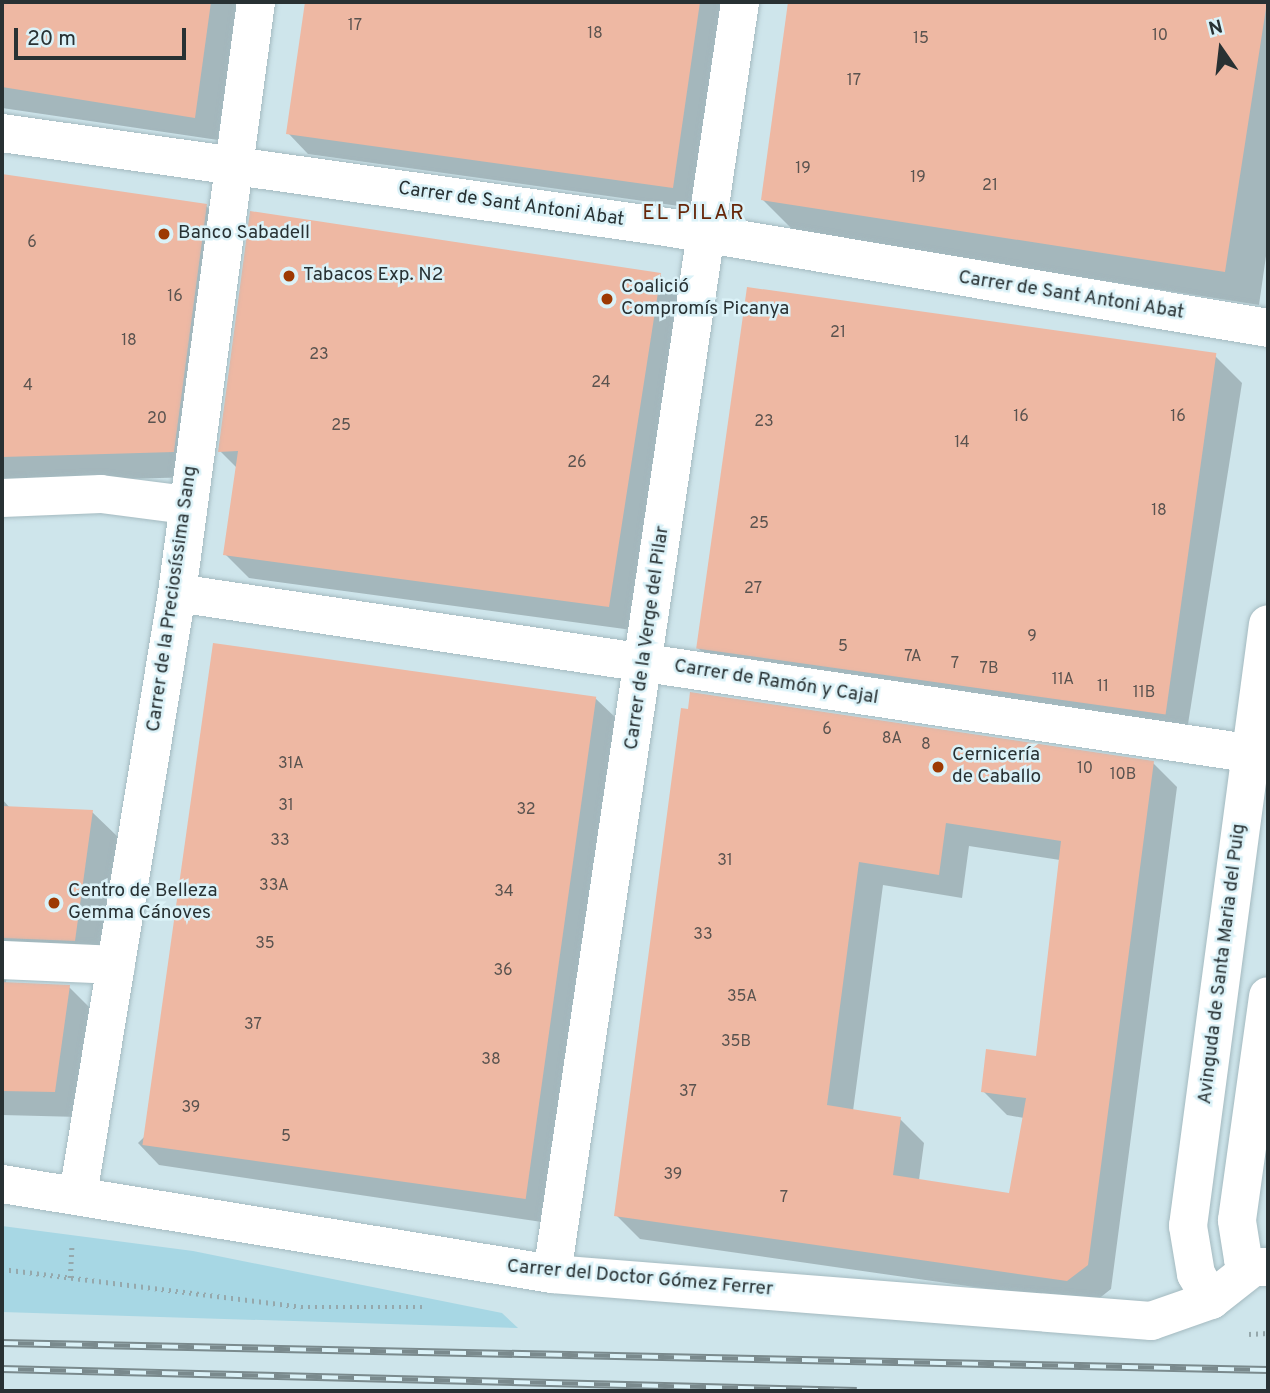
<!DOCTYPE html>
<meta charset="utf-8">
<style>
body{margin:0}
#map{position:relative;width:1270px;height:1393px;overflow:hidden;background:#cee5eb;font-family:Overpass,sans-serif}
div>[style]{position:absolute}
.green>*{inset:0;background:#a7d7e4}
.shadow>*{inset:0;background:#0003}
.building>*{inset:0;background:#eeb8a3;transform-origin:0 0}
.path>*{height:4.5px;margin-top:-2.25px;transform-origin:0;background:repeating-linear-gradient(90deg,#95a8ac 0 2px,transparent 0 7px)}
.roads{filter:drop-shadow(0 0 2px #a4bac0) drop-shadow(0 0 2px #a4bac0)}
.minor>*{height:38px;margin:-19px;padding:0 19px;transform-origin:19px;border-radius:19px;background:#fff}
.rail>*{height:8px;margin-top:-4px;transform-origin:0;background:repeating-linear-gradient(90deg,#dbf2f8 0 16px,#7a8a8d 0 32px);box-sizing:border-box;border-block:2px solid #7a8a8d}
.dots>*{width:19px;height:19px;translate:-50% -50%;box-sizing:border-box;border:4px solid #dbf2f8;border-radius:50%}
span{translate:-50% -50%;white-space:nowrap;text-align:center;line-height:1.15;-webkit-text-stroke:5px #dbf2f8;paint-order:stroke}
.number-label{font-size:16px;color:#5a534f}
.number-label span{-webkit-text-stroke-width:0}
.street-label{font-size:19px;color:#283133}
.poi-label{font-size:19px;color:#283133}
.left{translate:0 -50%;text-align:left}
.neighbourhood-label{font-size:21px;color:#662608;letter-spacing:2px}
.frame{position:absolute;inset:0;border:4px solid #283133;pointer-events:none}
.north{position:absolute;left:1186px;top:14px;width:70px;height:70px;-webkit-text-stroke:5px #dbf2f8;paint-order:stroke;rotate:346deg;font-size:19px;font-weight:700;line-height:28px;text-align:center;color:#283133}
.north::after{content:'';display:block;margin:auto;width:24px;height:32px;background:#283133;clip-path:polygon(50% 0,100% 100%,50% 72%,0 100%)}
.scale{position:absolute;left:14px;top:28px;width:172px;height:32px;box-sizing:border-box;border:4px solid #283133;border-top:0;padding-left:9px;font-size:21px;line-height:24px;white-space:nowrap;color:#283133;-webkit-text-stroke:5px #dbf2f8;paint-order:stroke}
</style>
<div id="map">
<div class="green">
<i style="clip-path:polygon(2px 1226px,193px 1251px,502px 1313px,518px 1328px,2px 1312px)"></i>
</div>
<div class="shadow">
<i style="clip-path:polygon(2px 2px,238px 2px,218px 140px,2px 108px)"></i>
<i style="clip-path:polygon(307px 2px,724px 2px,693px 208px,308px 154px,288px 133px)"></i>
<i style="clip-path:polygon(791px 2px,1268px 2px,1268px 242px,1259px 305px,796px 233px,762px 199px)"></i>
<i style="clip-path:polygon(2px 177px,206px 206px,232px 231px,199px 477px,2px 482px)"></i>
<i style="clip-path:polygon(660px 275px,685px 299px,632px 630px,249px 578px,225px 554px,237px 468px,220px 451px)"></i>
<i style="clip-path:polygon(1215px 356px,1242px 383px,1185px 743px,725px 675px,698px 648px)"></i>
<i style="clip-path:polygon(595px 698px,617px 719px,542px 1222px,159px 1165px,138px 1143px)"></i>
<i style="clip-path:polygon(evenodd,682px 710px,1153px 763px,1177px 787px,1111px 1289px,1092px 1304px,640px 1239px,616px 1215px,682px 710px,969px 846px,1060px 860px,1038px 1058px,983px 1091px,1007px 1115px,1024px 1118px,1011px 1195px,919px 1180px,924px 1143px,900px 1119px,853px 1111px,883px 885px,962px 898px,969px 846px)"></i>
<i style="clip-path:polygon(2px 799px,10px 808px,92px 812px,118px 837px,100px 966px,9px 973px,5px 984px,69px 987px,94px 1012px,80px 1117px,2px 1115px)"></i>
</div>
<div class="building">
<i style="clip-path:polygon(2px 2px,211px 2px,195px 118px,2px 87px)"></i>
<i style="clip-path:polygon(305px 2px,700px 2px,673px 188px,286px 134px)"></i>
<i style="clip-path:polygon(788px 2px,1267px 2px,1225px 272px,761px 200px)"></i>
<i style="clip-path:polygon(2px 174px,207px 204px,174px 452px,2px 457px)"></i>
<i style="clip-path:polygon(250px 211px,661px 273px,609px 607px,223px 555px,238px 451px,218px 452px)"></i>
<i style="left:747px;top:287px;width:474px;height:365px;rotate:8deg"></i>
<i style="left:213px;top:643px;width:387px;height:507px;rotate:8deg"></i>
<i style="clip-path:polygon(evenodd,690px 692px,1154px 761px,1088px 1265px,1067px 1281px,614px 1216px,681px 708px,688px 709px,690px 692px,946px 823px,1061px 841px,1036px 1056px,986px 1049px,981px 1092px,1026px 1098px,1009px 1193px,893px 1175px,901px 1117px,827px 1105px,859px 862px,939px 875px,946px 823px)"></i>
<i style="clip-path:polygon(2px 806px,93px 810px,75px 941px,2px 938px)"></i>
<i style="clip-path:polygon(2px 982px,70px 985px,55px 1092px,2px 1091px)"></i>
</div>
<div class="path">
<i style="left:2px;top:1269px;width:301px;rotate:7.2deg"></i>
<i style="left:301px;top:1307px;width:125px"></i>
<i style="left:70px;top:1278px;width:33px;rotate:-87deg"></i>
<i style="left:1249px;top:1334px;width:19px;rotate:-3deg"></i>
</div>
<div class="roads">
<div class="minor">
<i style="left:2px;top:133px;width:671px;rotate:8.06deg"></i>
<i style="left:666px;top:227px;width:610px;rotate:9.52deg"></i>
<i style="left:2px;top:498px;width:99px;rotate:-2.3deg"></i>
<i style="left:101px;top:494px;width:87px;rotate:7.3deg"></i>
<i style="left:177px;top:593px;width:1103px;rotate:8.5deg"></i>
<i style="left:2px;top:960px;width:114px;rotate:2.5deg"></i>
<i style="left:2px;top:1184px;width:557px;rotate:9.29deg"></i>
<i style="left:552px;top:1274px;width:601px;rotate:4.49deg"></i>
<i style="left:1151px;top:1321px;width:64px;rotate:-19.3deg"></i>
<i style="left:1211px;top:1300px;width:53px;rotate:-38.2deg"></i>
<i style="left:1253px;top:1267px;width:15px"></i>
<i style="left:78px;top:1195px;width:610px;rotate:-80.66deg"></i>
<i style="left:177px;top:593px;width:596px;rotate:-82.39deg"></i>
<i style="left:1253px;top:1267px;width:13px;rotate:-141deg"></i>
<i style="left:1243px;top:1259px;width:39px;rotate:-99deg"></i>
<i style="left:1237px;top:1220px;width:226px;rotate:-82.1deg"></i>
<i style="left:552px;top:1274px;width:1286px;rotate:-81.59deg"></i>
<i style="left:1211px;top:1300px;width:30px;rotate:-120deg"></i>
<i style="left:1196px;top:1274px;width:49px;rotate:-99.5deg"></i>
<i style="left:1188px;top:1226px;width:607px;rotate:-82.43deg"></i>
</div>
</div>
<div class="rail">
<i style="left:2px;top:1343px;width:1266px;rotate:1.22deg"></i>
<i style="left:2px;top:1369px;width:855px;rotate:1.47deg"></i>
</div>
<div class="dots">
<i style="left:164px;top:234px;background:#9d3902"></i>
<i style="left:289px;top:276px;background:#9d3902"></i>
<i style="left:607px;top:299px;background:#9d3902"></i>
<i style="left:938px;top:767px;background:#9d3902"></i>
<i style="left:54px;top:903px;background:#9d3902"></i>
</div>
<div class="number-label">
<span style="left:355px;top:26px">17</span>
<span style="left:595px;top:34px">18</span>
<span style="left:1160px;top:36px">10</span>
<span style="left:921px;top:39px">15</span>
<span style="left:854px;top:81px">17</span>
<span style="left:803px;top:169px">19</span>
<span style="left:918px;top:178px">19</span>
<span style="left:990px;top:186px">21</span>
<span style="left:32px;top:243px">6</span>
<span style="left:175px;top:297px">16</span>
<span style="left:838px;top:333px">21</span>
<span style="left:129px;top:341px">18</span>
<span style="left:319px;top:355px">23</span>
<span style="left:601px;top:383px">24</span>
<span style="left:28px;top:386px">4</span>
<span style="left:1021px;top:417px">16</span>
<span style="left:1178px;top:417px">16</span>
<span style="left:157px;top:419px">20</span>
<span style="left:764px;top:422px">23</span>
<span style="left:341px;top:426px">25</span>
<span style="left:962px;top:443px">14</span>
<span style="left:577px;top:463px">26</span>
<span style="left:1159px;top:511px">18</span>
<span style="left:759px;top:524px">25</span>
<span style="left:753px;top:589px">27</span>
<span style="left:1032px;top:637px">9</span>
<span style="left:843px;top:647px">5</span>
<span style="left:913px;top:657px">7A</span>
<span style="left:955px;top:664px">7</span>
<span style="left:989px;top:669px">7B</span>
<span style="left:1063px;top:680px">11A</span>
<span style="left:1103px;top:687px">11</span>
<span style="left:1144px;top:693px">11B</span>
<span style="left:827px;top:730px">6</span>
<span style="left:892px;top:739px">8A</span>
<span style="left:926px;top:745px">8</span>
<span style="left:291px;top:764px">31A</span>
<span style="left:1085px;top:769px">10</span>
<span style="left:1123px;top:775px">10B</span>
<span style="left:286px;top:806px">31</span>
<span style="left:526px;top:810px">32</span>
<span style="left:280px;top:841px">33</span>
<span style="left:725px;top:861px">31</span>
<span style="left:274px;top:886px">33A</span>
<span style="left:504px;top:892px">34</span>
<span style="left:703px;top:935px">33</span>
<span style="left:265px;top:944px">35</span>
<span style="left:503px;top:971px">36</span>
<span style="left:742px;top:997px">35A</span>
<span style="left:253px;top:1025px">37</span>
<span style="left:736px;top:1042px">35B</span>
<span style="left:491px;top:1060px">38</span>
<span style="left:688px;top:1092px">37</span>
<span style="left:191px;top:1108px">39</span>
<span style="left:286px;top:1137px">5</span>
<span style="left:673px;top:1175px">39</span>
<span style="left:784px;top:1198px">7</span>
</div>
<div class="street-label">
<span style="left:511px;top:205px;rotate:8deg">Carrer de Sant Antoni Abat</span>
<span style="left:1071px;top:296px;rotate:9deg">Carrer de Sant Antoni Abat</span>
<span style="left:173px;top:599px;rotate:-82deg">Carrer de la Preciosíssima Sang</span>
<span style="left:648px;top:638px;rotate:-82deg">Carrer de la Verge del Pilar</span>
<span style="left:776px;top:683px;rotate:9deg">Carrer de Ramón y Cajal</span>
<span style="left:1223px;top:964px;rotate:-83deg">Avinguda de Santa Maria del Puig</span>
<span style="left:640px;top:1279px;rotate:5deg">Carrer del Doctor Gómez Ferrer</span>
</div>
<div class="poi-label">
<span class="left" style="left:178px;top:234px">Banco Sabadell</span>
<span class="left" style="left:303px;top:276px">Tabacos Exp. N2</span>
<span class="left" style="left:621px;top:299px">Coalició<br>Compromís Picanya</span>
<span class="left" style="left:952px;top:767px">Cernicería<br>de Caballo</span>
<span class="left" style="left:68px;top:903px">Centro de Belleza<br>Gemma Cánoves</span>
</div>
<div class="neighbourhood-label">
<span style="left:694px;top:214px">EL PILAR</span>
</div>
<div class="frame"></div>
<div class="north">N</div>
<div class="scale">20 m</div>
</div>
